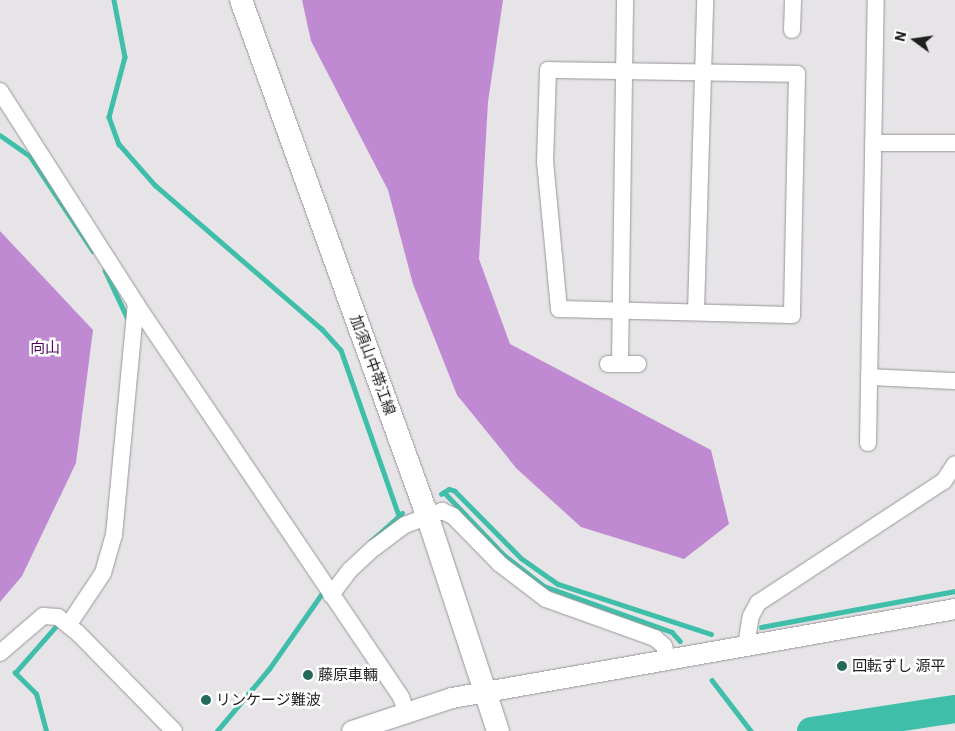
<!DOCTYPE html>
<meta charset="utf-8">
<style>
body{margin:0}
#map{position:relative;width:955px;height:731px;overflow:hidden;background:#e7e4e8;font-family:"IBM Plex Sans","Noto Sans JP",sans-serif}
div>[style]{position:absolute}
.forest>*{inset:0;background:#bf8ad1}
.stream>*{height:4.5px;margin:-2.25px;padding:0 2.25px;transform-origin:2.25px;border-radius:2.25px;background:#3fbfa9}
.river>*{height:28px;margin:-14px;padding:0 14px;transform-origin:14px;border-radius:14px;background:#3fbfa9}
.roads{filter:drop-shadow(0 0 1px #989699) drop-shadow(0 0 1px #989699)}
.minor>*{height:16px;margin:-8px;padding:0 8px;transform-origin:8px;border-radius:8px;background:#fff}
.tertiary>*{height:20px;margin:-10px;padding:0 10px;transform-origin:10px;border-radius:10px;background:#fff}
.secondary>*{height:22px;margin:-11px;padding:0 11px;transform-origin:11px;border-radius:11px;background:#fff}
.dots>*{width:14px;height:14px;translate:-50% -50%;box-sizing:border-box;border:2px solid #fff;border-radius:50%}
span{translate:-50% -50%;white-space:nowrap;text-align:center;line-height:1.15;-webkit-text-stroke:5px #fff;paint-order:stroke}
.park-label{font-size:15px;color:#4e0760}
.street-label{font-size:15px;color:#201f20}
.poi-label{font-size:15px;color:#201f20}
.left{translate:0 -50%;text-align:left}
.north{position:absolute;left:890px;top:15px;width:50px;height:50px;-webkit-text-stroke:4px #fff;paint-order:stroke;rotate:284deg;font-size:14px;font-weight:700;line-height:20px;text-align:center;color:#201f20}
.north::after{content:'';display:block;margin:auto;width:18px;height:22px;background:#201f20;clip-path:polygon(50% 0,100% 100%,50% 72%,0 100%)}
</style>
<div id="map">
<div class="forest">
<i style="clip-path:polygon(302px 0,503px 0,488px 102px,479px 259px,510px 344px,711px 450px,729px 524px,684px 559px,581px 527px,517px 469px,457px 395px,413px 284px,388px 190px,311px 41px)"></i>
<i style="clip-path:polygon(0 231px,93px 330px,76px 463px,22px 576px,0 602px)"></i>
</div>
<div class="stream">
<i style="left:114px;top:0;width:58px;rotate:79.1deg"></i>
<i style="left:125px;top:57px;width:62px;rotate:104.9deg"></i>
<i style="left:109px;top:117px;width:29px;rotate:70deg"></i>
<i style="left:119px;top:144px;width:55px;rotate:48.7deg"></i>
<i style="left:155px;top:185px;width:221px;rotate:40.8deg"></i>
<i style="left:322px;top:329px;width:28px;rotate:48deg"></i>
<i style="left:341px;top:350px;width:176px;rotate:70.7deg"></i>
<i style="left:399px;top:516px;width:4px;rotate:-45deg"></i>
<i style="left:0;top:135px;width:37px;rotate:35deg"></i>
<i style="left:30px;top:156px;width:114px;rotate:56.4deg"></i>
<i style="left:105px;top:270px;width:52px;rotate:64.9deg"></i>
<i style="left:444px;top:492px;width:87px;rotate:46.4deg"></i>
<i style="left:504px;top:555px;width:51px;rotate:37.8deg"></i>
<i style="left:544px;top:586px;width:136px;rotate:19.8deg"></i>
<i style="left:672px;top:632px;width:12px;rotate:48deg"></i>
<i style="left:441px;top:494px;width:9px;rotate:-32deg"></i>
<i style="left:449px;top:489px;width:6px;rotate:18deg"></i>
<i style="left:455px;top:491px;width:94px;rotate:45.4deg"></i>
<i style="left:521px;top:558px;width:45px;rotate:35.1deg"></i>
<i style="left:558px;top:584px;width:161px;rotate:18.1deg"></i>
<i style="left:370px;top:542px;width:39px;rotate:-42deg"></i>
<i style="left:761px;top:627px;width:197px;rotate:-10.5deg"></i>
<i style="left:712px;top:680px;width:64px;rotate:52.6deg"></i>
<i style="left:46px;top:731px;width:38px;rotate:-105deg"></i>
<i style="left:36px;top:694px;width:30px;rotate:-135deg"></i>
<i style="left:15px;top:673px;width:64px;rotate:-48.8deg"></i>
<i style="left:217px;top:731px;width:81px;rotate:-50deg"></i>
<i style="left:269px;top:669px;width:98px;rotate:-55deg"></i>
</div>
<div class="river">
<i style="left:811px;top:731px;width:146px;rotate:-8.7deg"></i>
</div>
<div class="roads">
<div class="minor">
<i style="left:792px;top:30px;width:30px;rotate:-88deg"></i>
<i style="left:548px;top:70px;width:249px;rotate:0.9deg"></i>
<i style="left:797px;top:74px;width:241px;rotate:91.2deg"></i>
<i style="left:792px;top:315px;width:233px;rotate:-178.5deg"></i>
<i style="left:559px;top:309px;width:148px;rotate:-95.4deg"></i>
<i style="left:545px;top:162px;width:92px;rotate:-88.1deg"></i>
<i style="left:0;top:91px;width:253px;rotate:57.4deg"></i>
<i style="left:136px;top:304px;width:474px;rotate:56deg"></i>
<i style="left:401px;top:697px;width:15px;rotate:70deg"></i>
<i style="left:873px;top:143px;width:82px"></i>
<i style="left:696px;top:311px;width:311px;rotate:-88.3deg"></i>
<i style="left:608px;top:364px;width:30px"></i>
<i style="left:620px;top:364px;width:364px;rotate:-89.2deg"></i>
<i style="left:869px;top:377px;width:86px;rotate:2.7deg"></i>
<i style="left:868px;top:443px;width:443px;rotate:-89deg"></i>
<i style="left:331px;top:595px;width:31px;rotate:-53deg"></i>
<i style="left:350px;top:570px;width:33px;rotate:-43deg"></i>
<i style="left:374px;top:548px;width:39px;rotate:-37deg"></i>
<i style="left:405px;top:525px;width:40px;rotate:-21deg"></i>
<i style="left:442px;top:511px;width:12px;rotate:24deg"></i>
<i style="left:453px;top:516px;width:67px;rotate:45.6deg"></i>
<i style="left:500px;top:564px;width:58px;rotate:37.3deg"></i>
<i style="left:546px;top:599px;width:116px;rotate:19.7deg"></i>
<i style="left:655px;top:638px;width:12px;rotate:42deg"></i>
<i style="left:664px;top:646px;width:14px;rotate:73deg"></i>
<i style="left:69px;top:624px;width:61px;rotate:-56.3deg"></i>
<i style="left:103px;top:573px;width:40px;rotate:-74deg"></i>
<i style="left:114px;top:535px;width:232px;rotate:-84.6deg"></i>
<i style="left:746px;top:646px;width:30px;rotate:-81deg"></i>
<i style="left:751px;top:616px;width:15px;rotate:-62deg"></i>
<i style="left:758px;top:603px;width:222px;rotate:-33.3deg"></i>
<i style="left:944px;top:481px;width:20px;rotate:-57deg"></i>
<i style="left:0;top:653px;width:57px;rotate:-40.7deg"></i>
<i style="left:43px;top:616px;width:15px;rotate:4deg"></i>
<i style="left:58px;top:617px;width:26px;rotate:39deg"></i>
<i style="left:78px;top:633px;width:137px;rotate:45.6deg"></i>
</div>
<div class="tertiary">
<i style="left:352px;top:731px;width:105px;rotate:-18.3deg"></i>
<i style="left:452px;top:698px;width:511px;rotate:-10.03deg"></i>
</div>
<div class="secondary">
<i style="left:241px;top:0;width:548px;rotate:70.14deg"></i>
<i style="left:427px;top:515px;width:227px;rotate:71.8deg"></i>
</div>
</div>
<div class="dots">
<i style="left:842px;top:666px;background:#23695c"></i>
<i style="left:308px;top:675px;background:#23695c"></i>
<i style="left:206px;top:700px;background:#23695c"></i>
</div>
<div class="park-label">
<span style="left:45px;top:348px">向山</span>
</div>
<div class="street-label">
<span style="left:373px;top:365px;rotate:70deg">加須山中帯江線</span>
</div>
<div class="poi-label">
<span class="left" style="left:852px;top:666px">回転ずし 源平</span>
<span class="left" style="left:318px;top:675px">藤原車輛</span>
<span class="left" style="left:216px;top:700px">リンケージ難波</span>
</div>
<div class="north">N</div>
</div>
